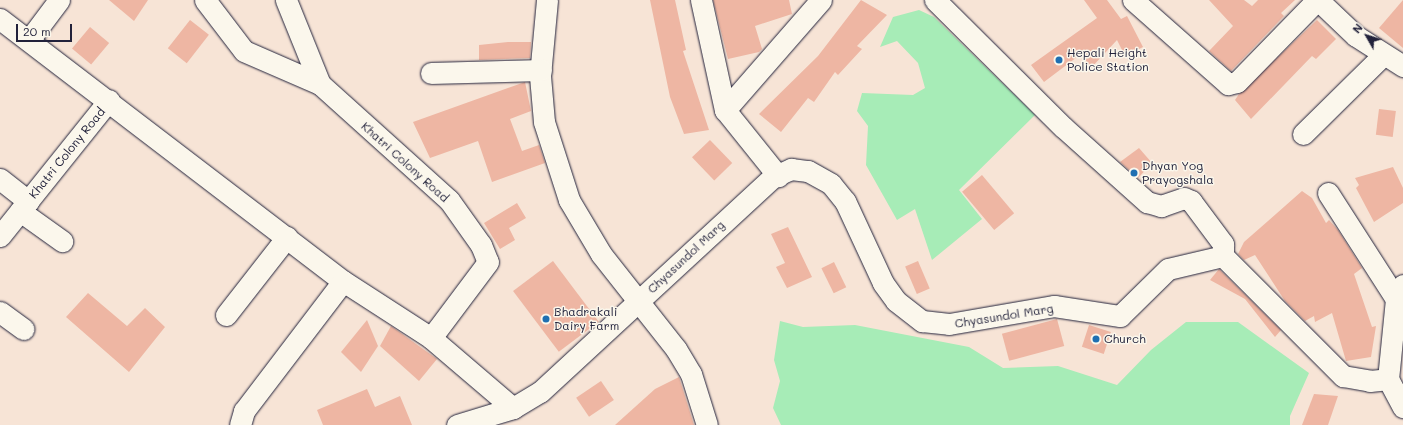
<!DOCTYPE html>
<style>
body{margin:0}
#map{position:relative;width:1403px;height:425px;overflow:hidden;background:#f7e4d6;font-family:Mali,sans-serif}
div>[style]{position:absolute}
.green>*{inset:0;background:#a7ecb7}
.building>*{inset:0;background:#eeb6a3;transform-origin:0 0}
.roads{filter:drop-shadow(0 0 1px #22223b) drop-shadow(0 0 1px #22223b)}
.minor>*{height:21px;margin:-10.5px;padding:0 10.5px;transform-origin:10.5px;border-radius:10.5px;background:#fbf7ec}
.dots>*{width:11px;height:11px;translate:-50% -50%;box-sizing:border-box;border:2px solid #fbf7ec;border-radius:50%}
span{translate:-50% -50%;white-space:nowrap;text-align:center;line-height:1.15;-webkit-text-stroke:3px #fbf7ec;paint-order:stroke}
.poi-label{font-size:12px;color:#22223b}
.left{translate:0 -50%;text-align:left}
.street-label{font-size:12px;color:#22223b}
.north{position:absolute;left:1347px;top:16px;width:40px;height:40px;-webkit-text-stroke:3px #fbf7ec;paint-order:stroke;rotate:309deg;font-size:11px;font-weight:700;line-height:16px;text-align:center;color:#22223b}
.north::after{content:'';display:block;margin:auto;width:14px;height:18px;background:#22223b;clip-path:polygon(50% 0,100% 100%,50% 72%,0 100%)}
.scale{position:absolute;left:16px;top:24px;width:56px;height:18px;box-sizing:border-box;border:2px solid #22223b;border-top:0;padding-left:5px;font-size:12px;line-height:14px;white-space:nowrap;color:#22223b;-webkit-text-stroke:3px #fbf7ec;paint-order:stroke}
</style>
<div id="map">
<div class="green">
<i style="clip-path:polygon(919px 10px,934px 17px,1035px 115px,959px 190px,982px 219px,932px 260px,915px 209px,897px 220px,866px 165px,868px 126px,857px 111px,862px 93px,913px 95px,925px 88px,918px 63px,897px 41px,880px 47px,893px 17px)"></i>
<i style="clip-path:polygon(780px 321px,803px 327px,855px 325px,969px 347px,1003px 368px,1058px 366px,1117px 385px,1151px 350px,1186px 322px,1238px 322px,1309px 373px,1290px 416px,1290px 425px,781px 425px,773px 408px,780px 381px,774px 360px)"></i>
</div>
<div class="building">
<i style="clip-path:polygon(109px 0,148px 0,134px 21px)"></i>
<i style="clip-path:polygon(650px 0,675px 0,686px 50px,683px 51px,709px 130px,684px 134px,670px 97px)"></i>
<i style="clip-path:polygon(713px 0,789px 0,792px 14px,755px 26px,762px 49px,759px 52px,728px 59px)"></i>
<i style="clip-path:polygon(861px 0,887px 15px,857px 46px,862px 49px,838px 75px,835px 72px,814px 102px,808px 98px,781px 132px,759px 114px,818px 56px)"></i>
<i style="clip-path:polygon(1084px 0,1107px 0,1121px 19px,1127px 16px,1143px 47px,1125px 56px,1117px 40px,1091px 68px,1081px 54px,1044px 82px,1031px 65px,1097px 18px)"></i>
<i style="clip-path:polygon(1209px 0,1244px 0,1252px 6px,1258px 0,1295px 0,1281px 13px,1284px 16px,1231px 71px,1209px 51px,1233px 26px)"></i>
<i style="clip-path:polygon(1403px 0,1403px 48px,1379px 28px)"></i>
<i style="left:190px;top:20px;width:24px;height:36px;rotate:38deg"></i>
<i style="clip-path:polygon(1317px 20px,1336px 39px,1316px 59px,1312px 56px,1251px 119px,1235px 100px,1239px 94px)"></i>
<i style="left:90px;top:27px;width:25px;height:28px;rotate:40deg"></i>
<i style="clip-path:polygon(508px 42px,531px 42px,530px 58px,479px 60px,479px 45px)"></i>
<i style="clip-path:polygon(525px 82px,531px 111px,510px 119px,522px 151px,539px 145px,545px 163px,492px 182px,478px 141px,430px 158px,413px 122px)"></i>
<i style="left:1379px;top:109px;width:17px;height:26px;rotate:7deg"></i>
<i style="left:710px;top:140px;width:32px;height:25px;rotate:46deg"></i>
<i style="clip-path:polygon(1139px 148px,1152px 163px,1138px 178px,1120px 162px)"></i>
<i style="clip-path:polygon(1393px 167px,1403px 188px,1403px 203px,1374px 222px,1356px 188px,1359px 185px,1355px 178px)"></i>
<i style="left:982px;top:175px;width:50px;height:26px;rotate:50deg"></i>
<i style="clip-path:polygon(1302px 191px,1312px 198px,1326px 223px,1329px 220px,1338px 230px,1362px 268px,1354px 274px,1372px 327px,1376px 326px,1371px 357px,1346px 361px,1332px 313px,1315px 322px,1314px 316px,1305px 321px,1285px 301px,1255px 255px,1244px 260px,1238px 254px,1244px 242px)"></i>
<i style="clip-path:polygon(517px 203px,526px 218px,509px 228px,515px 240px,500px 249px,484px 223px)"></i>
<i style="clip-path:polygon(788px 227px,812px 277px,787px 288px,776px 267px,785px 263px,771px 234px)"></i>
<i style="left:553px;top:261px;width:76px;height:50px;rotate:53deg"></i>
<i style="left:918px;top:261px;width:30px;height:14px;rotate:67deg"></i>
<i style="left:834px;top:262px;width:28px;height:14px;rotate:64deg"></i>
<i style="clip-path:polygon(1219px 269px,1281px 330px,1275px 337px,1245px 299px,1210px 280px)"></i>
<i style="clip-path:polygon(88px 293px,127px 326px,145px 308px,165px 327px,129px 372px,66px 317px)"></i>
<i style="left:1057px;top:319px;width:28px;height:57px;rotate:75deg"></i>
<i style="clip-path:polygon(367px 320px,378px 346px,361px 372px,341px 352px)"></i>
<i style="left:1089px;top:325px;width:23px;height:23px;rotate:18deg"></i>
<i style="clip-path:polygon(391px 326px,437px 359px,419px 381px,380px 346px)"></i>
<i style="clip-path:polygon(679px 377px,694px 425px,615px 425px,655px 389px)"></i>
<i style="left:601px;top:381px;width:23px;height:30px;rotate:56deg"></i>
<i style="clip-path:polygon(367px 389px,375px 407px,400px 396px,412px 425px,323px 425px,317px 410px)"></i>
<i style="clip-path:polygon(1314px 394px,1338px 396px,1328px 425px,1302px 425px)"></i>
</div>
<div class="roads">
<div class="minor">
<i style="left:205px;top:0;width:64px;rotate:52.6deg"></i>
<i style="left:244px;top:51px;width:83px;rotate:23.5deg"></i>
<i style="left:320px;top:84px;width:173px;rotate:42deg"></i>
<i style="left:449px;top:200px;width:55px;rotate:54.6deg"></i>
<i style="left:481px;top:245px;width:18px;rotate:68deg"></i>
<i style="left:488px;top:262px;width:95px;rotate:126.9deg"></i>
<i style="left:286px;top:0;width:91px;rotate:68deg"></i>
<i style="left:547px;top:0;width:76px;rotate:95.3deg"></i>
<i style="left:540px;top:76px;width:46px;rotate:85deg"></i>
<i style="left:544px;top:122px;width:82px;rotate:72.2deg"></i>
<i style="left:569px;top:200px;width:63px;rotate:59.3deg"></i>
<i style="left:601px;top:254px;width:121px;rotate:51.7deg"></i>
<i style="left:676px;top:349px;width:29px;rotate:59deg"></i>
<i style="left:691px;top:374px;width:53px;rotate:72.6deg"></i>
<i style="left:701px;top:0;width:113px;rotate:77.7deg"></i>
<i style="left:725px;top:110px;width:85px;rotate:51.2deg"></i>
<i style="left:935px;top:0;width:180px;rotate:44.8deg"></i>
<i style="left:1063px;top:127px;width:113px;rotate:41.8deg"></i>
<i style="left:1147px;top:202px;width:15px;rotate:16deg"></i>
<i style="left:1161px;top:206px;width:24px;rotate:-19deg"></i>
<i style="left:1184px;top:198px;width:8px;rotate:23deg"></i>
<i style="left:1191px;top:201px;width:54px;rotate:53.3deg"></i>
<i style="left:1223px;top:244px;width:12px;rotate:90deg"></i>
<i style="left:1133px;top:0;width:127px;rotate:41.5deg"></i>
<i style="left:1228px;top:84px;width:9px;rotate:-13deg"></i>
<i style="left:1237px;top:82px;width:115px;rotate:-45.7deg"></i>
<i style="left:1318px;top:0;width:52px;rotate:43.5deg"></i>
<i style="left:1356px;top:36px;width:56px;rotate:32.6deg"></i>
<i style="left:0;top:19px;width:432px;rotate:37.4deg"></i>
<i style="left:343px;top:281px;width:105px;rotate:32.9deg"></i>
<i style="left:431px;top:338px;width:108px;rotate:40.5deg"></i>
<i style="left:29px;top:40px;width:50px;rotate:-53.1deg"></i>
<i style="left:431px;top:73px;width:110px;rotate:-1.6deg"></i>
<i style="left:725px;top:110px;width:146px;rotate:-48.9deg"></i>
<i style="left:1303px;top:134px;width:112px;rotate:-44.6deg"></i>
<i style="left:0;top:179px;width:36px;rotate:38deg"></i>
<i style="left:1328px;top:193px;width:126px;rotate:57.3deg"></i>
<i style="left:20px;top:211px;width:52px;rotate:35.5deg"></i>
<i style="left:0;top:236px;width:174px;rotate:-51.3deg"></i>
<i style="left:1403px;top:285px;width:16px;rotate:117deg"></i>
<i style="left:1396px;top:299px;width:80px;rotate:95.7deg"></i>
<i style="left:1388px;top:379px;width:32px;rotate:62deg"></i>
<i style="left:0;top:312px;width:29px;rotate:36deg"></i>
<i style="left:226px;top:315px;width:99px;rotate:-52deg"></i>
<i style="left:240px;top:425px;width:15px;rotate:-74deg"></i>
<i style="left:244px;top:411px;width:163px;rotate:-52.7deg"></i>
<i style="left:457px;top:425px;width:59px;rotate:-16.9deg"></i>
<i style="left:513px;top:408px;width:31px;rotate:-31deg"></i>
<i style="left:540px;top:392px;width:317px;rotate:-42.7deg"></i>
<i style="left:773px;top:177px;width:20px;rotate:-24deg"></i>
<i style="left:791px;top:169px;width:17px;rotate:7deg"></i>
<i style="left:808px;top:171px;width:26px;rotate:29deg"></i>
<i style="left:831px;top:184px;width:22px;rotate:51deg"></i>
<i style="left:845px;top:201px;width:90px;rotate:65.1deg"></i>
<i style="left:883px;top:283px;width:22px;rotate:54deg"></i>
<i style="left:896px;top:301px;width:33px;rotate:38deg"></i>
<i style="left:922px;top:321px;width:27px;rotate:6deg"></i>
<i style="left:949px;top:324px;width:107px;rotate:-9.7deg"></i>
<i style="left:1054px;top:306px;width:67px;rotate:8.6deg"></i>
<i style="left:1120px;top:316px;width:67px;rotate:-44.4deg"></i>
<i style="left:1168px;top:269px;width:57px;rotate:-13.3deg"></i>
<i style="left:1223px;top:256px;width:170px;rotate:45deg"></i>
<i style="left:1343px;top:376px;width:27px;rotate:10deg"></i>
<i style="left:1370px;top:381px;width:18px;rotate:-6deg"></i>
</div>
</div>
<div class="dots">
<i style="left:1059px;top:60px;background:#1f6fb2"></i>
<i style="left:1134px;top:173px;background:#1f6fb2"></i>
<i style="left:546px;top:319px;background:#1f6fb2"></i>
<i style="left:1096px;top:339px;background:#1f6fb2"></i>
</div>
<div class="poi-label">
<span class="left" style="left:1067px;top:60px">Hepali Height<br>Police Station</span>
<span class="left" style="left:1142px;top:173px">Dhyan Yog<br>Prayogshala</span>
<span class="left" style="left:554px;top:319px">Bhadrakali<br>Dairy Farm</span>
<span class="left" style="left:1104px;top:339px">Church</span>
</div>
<div class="street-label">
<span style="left:67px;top:153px;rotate:-51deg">Khatri Colony Road</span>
<span style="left:405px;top:162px;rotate:42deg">Khatri Colony Road</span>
<span style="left:686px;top:257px;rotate:-43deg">Chyasundol Marg</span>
<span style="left:1004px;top:316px;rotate:-9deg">Chyasundol Marg</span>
</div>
<div class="north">N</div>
<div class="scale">20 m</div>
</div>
